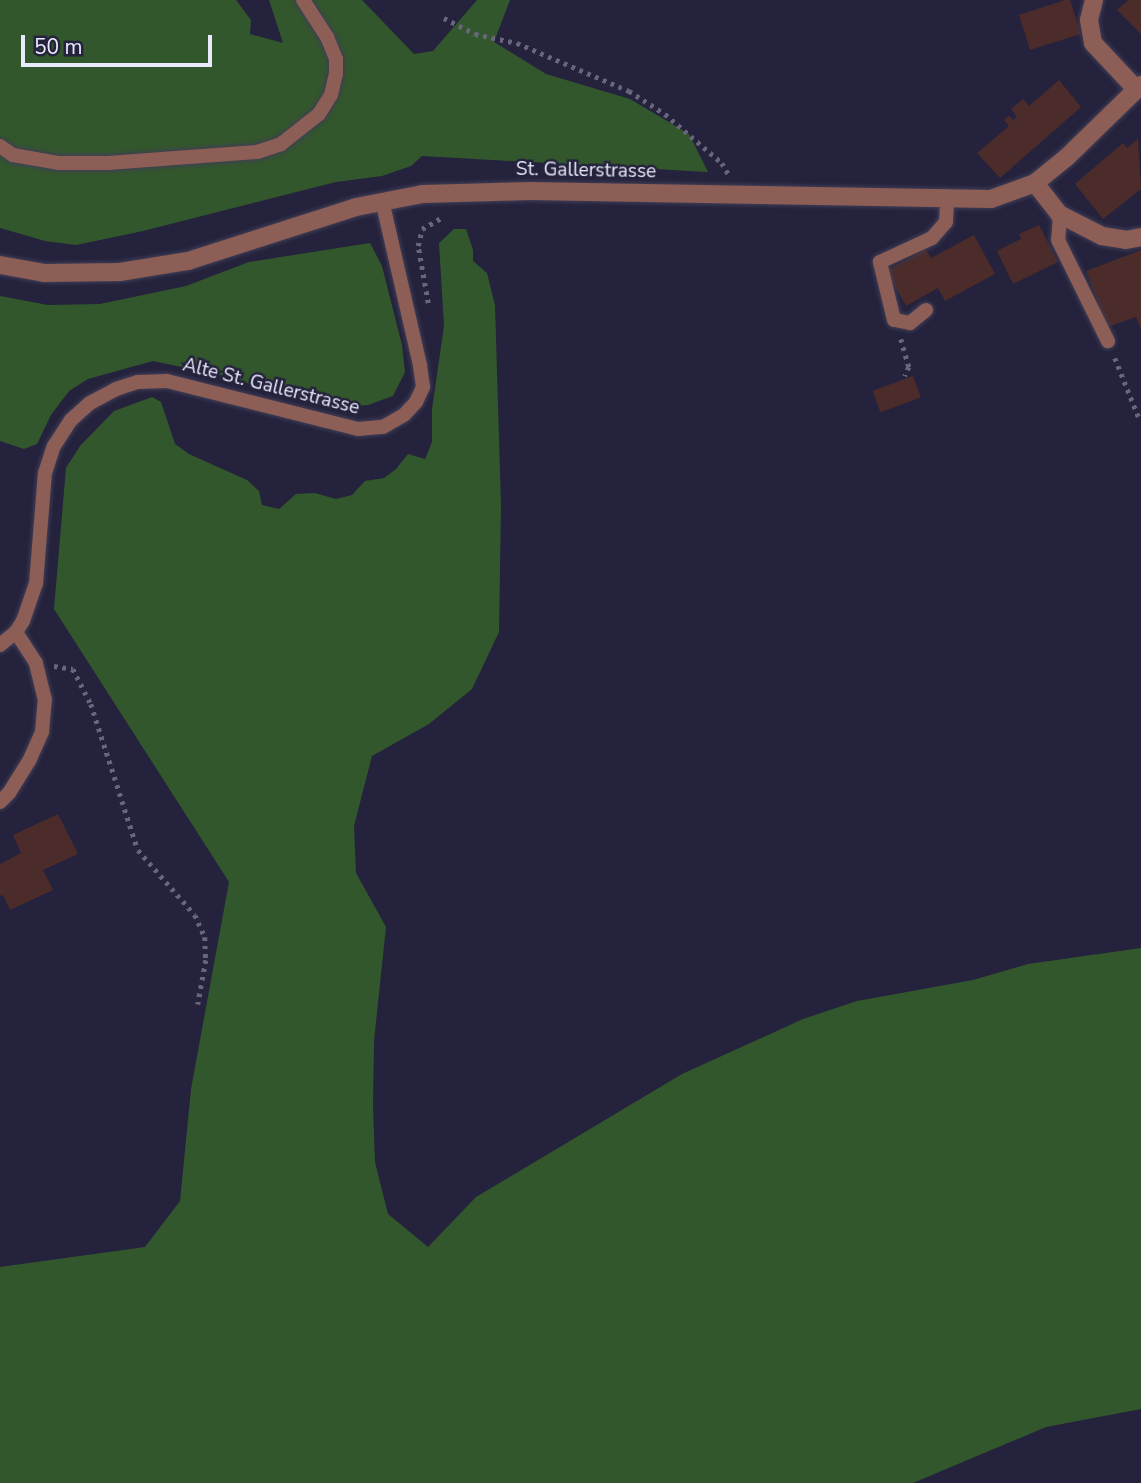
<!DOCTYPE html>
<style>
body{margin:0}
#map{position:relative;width:1141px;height:1483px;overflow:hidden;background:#24223c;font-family:"Nunito Sans",sans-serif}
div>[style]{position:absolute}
.forest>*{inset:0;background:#33572c}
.building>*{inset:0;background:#4b2c2b;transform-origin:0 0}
.path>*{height:4.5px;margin-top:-2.25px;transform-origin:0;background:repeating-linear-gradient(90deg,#67667d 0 3.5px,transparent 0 8.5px)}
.roads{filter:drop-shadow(0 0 2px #403e57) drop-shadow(0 0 2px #403e57)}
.service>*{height:14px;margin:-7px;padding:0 7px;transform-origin:7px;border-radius:7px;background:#8c5e55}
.minor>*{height:18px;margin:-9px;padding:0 9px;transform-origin:9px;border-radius:9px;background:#8c5e55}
.tertiary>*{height:18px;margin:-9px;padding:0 9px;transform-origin:9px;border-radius:9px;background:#8c5e55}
span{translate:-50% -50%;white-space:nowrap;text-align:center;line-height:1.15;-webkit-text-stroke:5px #24223c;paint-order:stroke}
.street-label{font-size:19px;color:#e9eafb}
.scale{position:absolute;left:21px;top:35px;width:191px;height:32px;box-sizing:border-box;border:4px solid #e9eafb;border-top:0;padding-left:9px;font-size:21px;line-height:24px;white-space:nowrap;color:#e9eafb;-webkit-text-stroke:5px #24223c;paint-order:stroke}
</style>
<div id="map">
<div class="forest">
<i style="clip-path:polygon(0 0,236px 0,251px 20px,250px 34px,283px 43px,269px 0,362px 0,414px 54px,433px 51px,477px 0,510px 0,494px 42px,546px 74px,630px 99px,689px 134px,708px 172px,422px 156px,411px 166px,382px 176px,336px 182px,143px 231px,76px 245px,45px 241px,0 228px)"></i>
<i style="clip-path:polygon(454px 229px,466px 229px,473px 250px,473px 261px,487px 273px,495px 305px,501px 505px,499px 632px,472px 689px,429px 724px,372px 756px,354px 826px,356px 873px,386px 927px,374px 1041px,373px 1106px,375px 1162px,388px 1214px,428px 1247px,476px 1197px,682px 1074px,803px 1019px,857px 1001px,973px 980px,1028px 964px,1141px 948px,1141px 1409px,1046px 1427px,913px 1483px,0 1483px,0 1267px,145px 1247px,180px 1201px,191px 1089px,229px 882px,54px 609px,66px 468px,80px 446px,114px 411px,152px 397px,161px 402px,175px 444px,189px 454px,247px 480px,259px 491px,262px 505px,279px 509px,296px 494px,315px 493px,336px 499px,352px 495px,365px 481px,384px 478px,396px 469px,408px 454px,425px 459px,432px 442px,432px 409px,444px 326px,439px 243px)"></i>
<i style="clip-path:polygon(370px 243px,382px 266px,402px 345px,405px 372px,393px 396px,368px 405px,330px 408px,224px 376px,153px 361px,88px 379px,69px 391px,51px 415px,37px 444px,24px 449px,0 441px,0 296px,48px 305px,100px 304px,186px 286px,249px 262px)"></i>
</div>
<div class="building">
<i style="clip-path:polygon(1065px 0,1070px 0,1081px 34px,1030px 50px,1019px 15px)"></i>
<i style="clip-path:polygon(1128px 0,1141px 0,1141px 34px,1117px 10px)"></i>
<i style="clip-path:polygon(1059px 80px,1081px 107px,1000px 178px,977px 153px,1009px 126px,1004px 120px,1009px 116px,1013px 120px,1017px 117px,1011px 109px,1023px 99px,1029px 106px)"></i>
<i style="clip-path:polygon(1138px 139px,1141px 189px,1103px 219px,1075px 184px,1123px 143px,1127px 148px)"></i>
<i style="clip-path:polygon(1039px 225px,1058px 262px,1013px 284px,997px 251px,1021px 239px,1019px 234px)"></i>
<i style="clip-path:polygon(974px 235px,995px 274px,945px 301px,938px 288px,906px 306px,886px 271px,926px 249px,931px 258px)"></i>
<i style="clip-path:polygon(1141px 250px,1141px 329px,1136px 317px,1107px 327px,1086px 271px)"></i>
<i style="left:913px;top:376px;width:23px;height:43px;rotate:70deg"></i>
<i style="clip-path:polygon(58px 814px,78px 854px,43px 870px,53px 890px,10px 910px,3px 895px,0 896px,0 864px,21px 853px,13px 835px)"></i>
</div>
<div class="path">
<i style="left:444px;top:18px;width:35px;rotate:27deg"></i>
<i style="left:475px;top:34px;width:43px;rotate:12.1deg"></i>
<i style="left:517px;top:43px;width:122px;rotate:23.2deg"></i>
<i style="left:629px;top:91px;width:43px;rotate:32.6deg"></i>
<i style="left:665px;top:114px;width:75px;rotate:40.7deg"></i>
<i style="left:722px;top:163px;width:14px;rotate:60deg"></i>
<i style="left:428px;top:303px;width:58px;rotate:-100deg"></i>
<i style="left:418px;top:246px;width:17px;rotate:-77deg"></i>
<i style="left:422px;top:229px;width:24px;rotate:-30deg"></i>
<i style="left:901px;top:339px;width:29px;rotate:74deg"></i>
<i style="left:909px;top:367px;width:10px;rotate:114deg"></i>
<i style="left:1115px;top:358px;width:65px;rotate:68.2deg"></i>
<i style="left:54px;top:666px;width:19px;rotate:9deg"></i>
<i style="left:73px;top:669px;width:39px;rotate:63deg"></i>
<i style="left:91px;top:704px;width:153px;rotate:72.2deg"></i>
<i style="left:138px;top:850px;width:86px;rotate:48.8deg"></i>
<i style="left:195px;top:915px;width:24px;rotate:66deg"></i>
<i style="left:205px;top:937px;width:23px;rotate:88deg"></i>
<i style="left:206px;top:960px;width:45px;rotate:100.3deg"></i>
</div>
<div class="roads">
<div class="service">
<i style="left:0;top:146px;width:16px;rotate:35deg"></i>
<i style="left:13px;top:155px;width:47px;rotate:9.9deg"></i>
<i style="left:59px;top:163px;width:49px"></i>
<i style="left:108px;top:163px;width:149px;rotate:-4.2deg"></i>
<i style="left:257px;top:152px;width:25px;rotate:-18deg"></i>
<i style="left:281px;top:144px;width:48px;rotate:-38.3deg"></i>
<i style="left:319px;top:114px;width:22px;rotate:-58deg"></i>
<i style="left:331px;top:95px;width:22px;rotate:-77deg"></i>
<i style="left:336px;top:74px;width:15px;rotate:-90deg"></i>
<i style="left:336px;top:59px;width:24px;rotate:-112deg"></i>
<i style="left:327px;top:37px;width:44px;rotate:-123deg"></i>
<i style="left:1060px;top:214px;width:26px;rotate:94deg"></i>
<i style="left:1058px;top:240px;width:113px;rotate:63.7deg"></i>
<i style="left:926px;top:310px;width:21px;rotate:141deg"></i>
<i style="left:910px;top:323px;width:16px;rotate:-169deg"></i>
<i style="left:894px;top:320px;width:60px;rotate:-103.6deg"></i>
<i style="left:880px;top:262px;width:57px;rotate:-24.8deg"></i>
<i style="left:932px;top:238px;width:21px;rotate:-49deg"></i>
<i style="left:946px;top:222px;width:22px;rotate:-87deg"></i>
<i style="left:0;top:645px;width:21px;rotate:-39deg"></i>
<i style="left:16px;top:632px;width:13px;rotate:-58deg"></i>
<i style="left:23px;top:621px;width:39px;rotate:-71deg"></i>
<i style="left:36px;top:584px;width:111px;rotate:-85.4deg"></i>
<i style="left:45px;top:473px;width:28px;rotate:-72deg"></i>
<i style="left:54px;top:446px;width:31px;rotate:-57deg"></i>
<i style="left:71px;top:420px;width:25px;rotate:-42deg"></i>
<i style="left:90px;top:403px;width:30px;rotate:-28deg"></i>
<i style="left:116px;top:389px;width:23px;rotate:-18deg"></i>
<i style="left:138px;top:382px;width:29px;rotate:-2deg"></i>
<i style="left:167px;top:381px;width:197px;rotate:14.1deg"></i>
<i style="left:358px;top:429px;width:25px;rotate:-5deg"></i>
<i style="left:383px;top:427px;width:24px;rotate:-30deg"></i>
<i style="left:404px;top:415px;width:18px;rotate:-47deg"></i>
<i style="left:416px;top:402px;width:17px;rotate:-65deg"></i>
<i style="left:423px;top:387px;width:22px;rotate:-98deg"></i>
<i style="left:420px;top:365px;width:168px;rotate:-103deg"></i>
<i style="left:0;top:802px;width:13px;rotate:-45deg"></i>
<i style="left:9px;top:793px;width:40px;rotate:-58deg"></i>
<i style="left:30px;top:759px;width:30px;rotate:-66deg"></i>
<i style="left:42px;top:732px;width:32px;rotate:-85deg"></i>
<i style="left:45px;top:700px;width:38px;rotate:-104deg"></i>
<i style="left:36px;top:663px;width:37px;rotate:-123deg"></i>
</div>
<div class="minor">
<i style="left:1094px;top:0;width:21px;rotate:104deg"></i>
<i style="left:1089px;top:20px;width:23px;rotate:80deg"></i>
<i style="left:1093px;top:43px;width:63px;rotate:46.9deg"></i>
<i style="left:1035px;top:183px;width:39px;rotate:52deg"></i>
<i style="left:1059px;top:214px;width:48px;rotate:27.1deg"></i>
<i style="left:1102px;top:236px;width:24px;rotate:9deg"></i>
<i style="left:1126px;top:240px;width:15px;rotate:-11deg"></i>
</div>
<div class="tertiary">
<i style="left:0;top:265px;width:46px;rotate:10.1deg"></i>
<i style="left:45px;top:273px;width:75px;rotate:-0.8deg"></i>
<i style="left:120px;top:272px;width:69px;rotate:-9.2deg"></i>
<i style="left:188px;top:261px;width:176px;rotate:-17.8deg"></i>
<i style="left:356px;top:207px;width:68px;rotate:-11deg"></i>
<i style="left:423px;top:194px;width:107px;rotate:-1.6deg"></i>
<i style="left:530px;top:191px;width:461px;rotate:1deg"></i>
<i style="left:991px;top:199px;width:47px;rotate:-20deg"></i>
<i style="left:1035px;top:183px;width:40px;rotate:-39deg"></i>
<i style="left:1066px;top:158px;width:105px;rotate:-44.2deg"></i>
</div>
</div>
<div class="street-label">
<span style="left:586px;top:171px;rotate:1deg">St. Gallerstrasse</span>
<span style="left:271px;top:387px;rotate:14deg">Alte St. Gallerstrasse</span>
</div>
<div class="scale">50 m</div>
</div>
